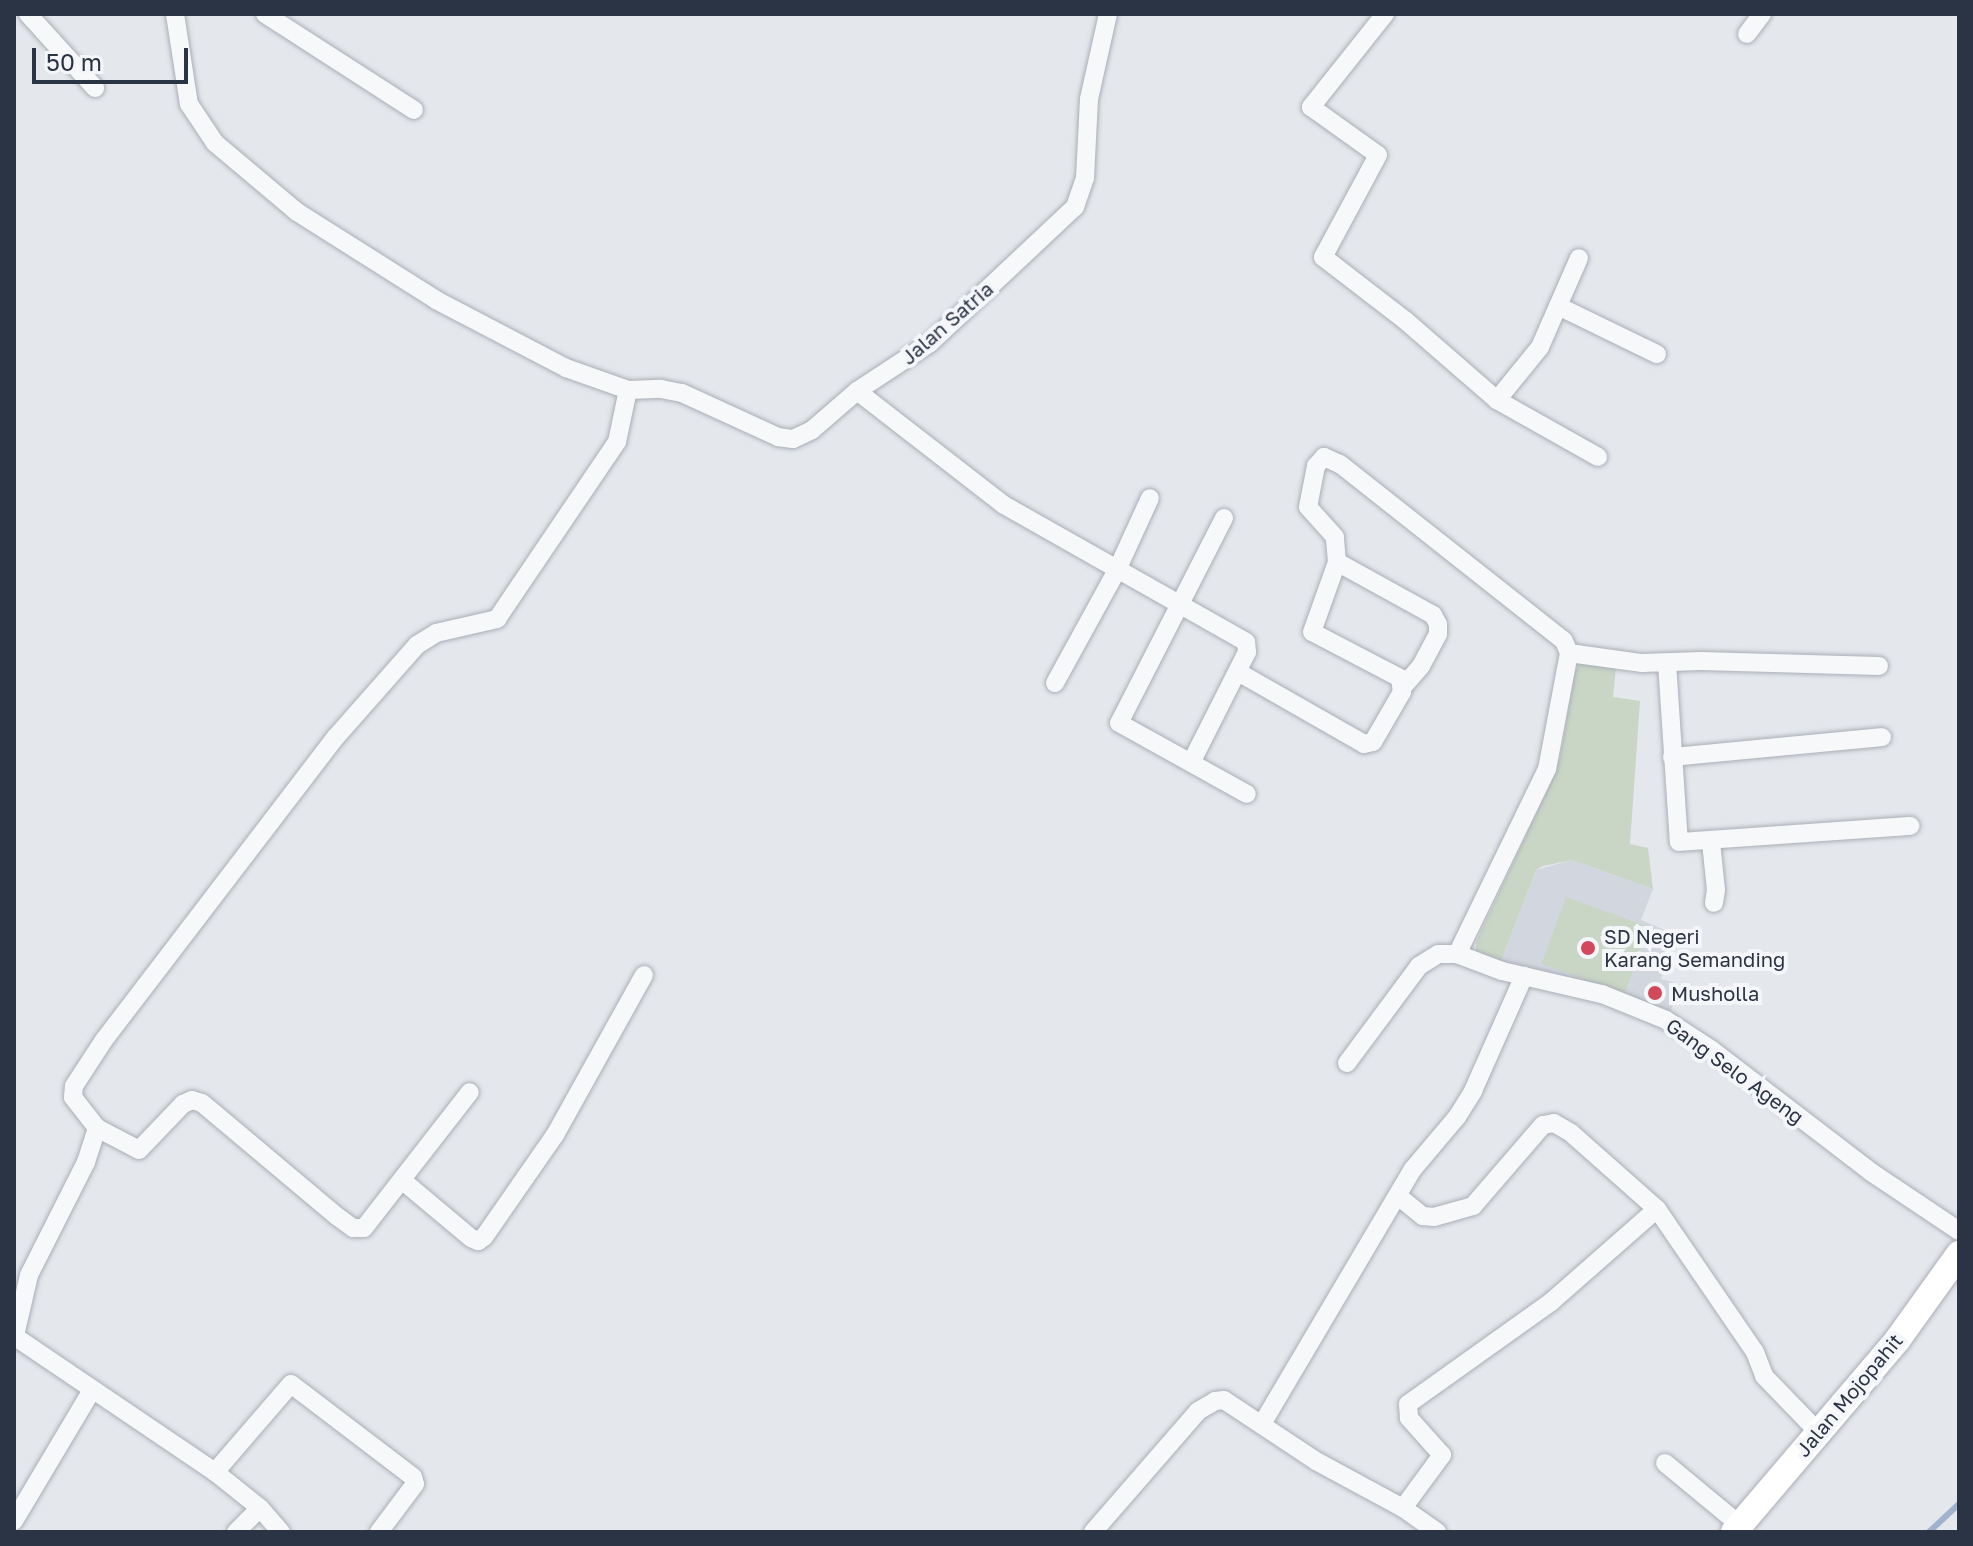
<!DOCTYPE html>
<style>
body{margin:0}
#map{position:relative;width:1973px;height:1546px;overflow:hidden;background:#e4e7ec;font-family:"Golos Text",sans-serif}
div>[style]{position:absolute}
.built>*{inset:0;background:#d2d6de}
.green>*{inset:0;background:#c9d6c5;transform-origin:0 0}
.stream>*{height:6px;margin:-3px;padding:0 3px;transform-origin:3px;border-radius:3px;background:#9fb4cc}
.roads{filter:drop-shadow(0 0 2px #a9aeb7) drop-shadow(0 0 2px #a9aeb7)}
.street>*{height:18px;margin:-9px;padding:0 9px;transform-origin:9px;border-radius:9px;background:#f7f8fa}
.secondary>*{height:26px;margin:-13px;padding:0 13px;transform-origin:13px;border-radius:13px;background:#fff}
.dots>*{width:22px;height:22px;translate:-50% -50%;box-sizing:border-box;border:4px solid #f4f6f9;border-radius:50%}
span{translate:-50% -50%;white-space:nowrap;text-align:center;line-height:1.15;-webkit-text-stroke:8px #f4f6f9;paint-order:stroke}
.street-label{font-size:20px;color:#2b3445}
.poi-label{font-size:20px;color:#2b3445}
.left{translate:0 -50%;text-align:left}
.frame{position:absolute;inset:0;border:16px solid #2b3445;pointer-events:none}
.scale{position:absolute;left:32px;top:48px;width:156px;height:36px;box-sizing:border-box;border:4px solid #2b3445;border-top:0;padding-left:10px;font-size:24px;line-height:28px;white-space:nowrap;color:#2b3445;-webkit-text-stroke:6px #f4f6f9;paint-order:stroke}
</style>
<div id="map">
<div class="built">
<i style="clip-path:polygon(1572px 860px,1653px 889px,1641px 920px,1674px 934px,1661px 979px,1679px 984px,1670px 1014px,1501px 961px,1536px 870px)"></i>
</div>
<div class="green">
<i style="clip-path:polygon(1588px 663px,1616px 667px,1613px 697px,1640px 701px,1630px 844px,1648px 848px,1653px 889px,1572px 860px,1543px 866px,1536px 870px,1501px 961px,1476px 953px,1476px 942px,1552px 780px,1560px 758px,1575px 671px,1580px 664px)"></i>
<i style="left:1566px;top:897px;width:88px;height:71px;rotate:20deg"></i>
</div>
<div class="stream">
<i style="left:1929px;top:1532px;width:41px;rotate:-43deg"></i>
</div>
<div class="roads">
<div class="street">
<i style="left:28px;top:14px;width:100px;rotate:47.8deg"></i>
<i style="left:175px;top:14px;width:91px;rotate:81.2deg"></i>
<i style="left:189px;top:104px;width:47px;rotate:56.3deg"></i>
<i style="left:215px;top:143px;width:107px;rotate:40.1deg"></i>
<i style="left:297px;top:212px;width:165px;rotate:32.3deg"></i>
<i style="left:436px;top:300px;width:147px;rotate:27.6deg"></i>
<i style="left:566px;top:368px;width:66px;rotate:19.5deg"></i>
<i style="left:628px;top:390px;width:33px;rotate:-2deg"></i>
<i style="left:661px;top:389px;width:21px;rotate:11deg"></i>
<i style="left:682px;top:393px;width:106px;rotate:24.6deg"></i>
<i style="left:778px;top:437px;width:15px;rotate:8deg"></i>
<i style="left:793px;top:439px;width:21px;rotate:-25deg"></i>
<i style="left:812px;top:430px;width:60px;rotate:-40.9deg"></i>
<i style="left:857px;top:391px;width:87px;rotate:-33.3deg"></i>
<i style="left:930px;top:343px;width:199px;rotate:-43.2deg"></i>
<i style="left:1075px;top:207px;width:31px;rotate:-71deg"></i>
<i style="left:1085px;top:178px;width:79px;rotate:-87.1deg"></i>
<i style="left:1089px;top:99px;width:87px;rotate:-77.4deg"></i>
<i style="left:265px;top:14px;width:177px;rotate:32.8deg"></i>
<i style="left:1385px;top:14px;width:119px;rotate:128.5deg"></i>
<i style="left:1311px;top:107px;width:82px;rotate:35.6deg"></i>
<i style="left:1378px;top:155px;width:116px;rotate:118.3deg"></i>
<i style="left:1323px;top:257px;width:105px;rotate:37.6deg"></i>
<i style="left:1406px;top:321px;width:121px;rotate:41deg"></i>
<i style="left:1497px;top:400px;width:116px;rotate:29.4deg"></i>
<i style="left:1747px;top:34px;width:25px;rotate:-53deg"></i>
<i style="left:1558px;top:306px;width:110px;rotate:25.9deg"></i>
<i style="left:857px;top:391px;width:186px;rotate:37.8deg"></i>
<i style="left:1004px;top:505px;width:278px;rotate:29.5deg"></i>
<i style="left:1246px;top:642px;width:10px;rotate:84deg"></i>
<i style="left:1247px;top:652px;width:124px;rotate:116.8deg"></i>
<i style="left:1497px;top:400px;width:68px;rotate:-50.9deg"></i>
<i style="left:1540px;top:347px;width:97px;rotate:-66.3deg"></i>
<i style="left:1224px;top:518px;width:230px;rotate:117.1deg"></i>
<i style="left:1119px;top:723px;width:146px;rotate:29deg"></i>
<i style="left:1337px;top:562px;width:110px;rotate:28.9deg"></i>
<i style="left:1433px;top:615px;width:10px;rotate:61deg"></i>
<i style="left:1438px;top:624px;width:10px;rotate:90deg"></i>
<i style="left:1438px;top:634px;width:36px;rotate:118deg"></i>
<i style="left:1421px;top:666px;width:28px;rotate:131deg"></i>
<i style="left:1569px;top:653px;width:74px;rotate:7.8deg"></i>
<i style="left:1642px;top:663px;width:59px;rotate:-1.9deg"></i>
<i style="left:1701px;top:661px;width:178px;rotate:1.6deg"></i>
<i style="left:1667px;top:663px;width:179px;rotate:86.2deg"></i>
<i style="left:1679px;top:842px;width:232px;rotate:-4deg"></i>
<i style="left:1238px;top:672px;width:145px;rotate:29.7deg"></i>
<i style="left:1364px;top:744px;width:9px;rotate:-13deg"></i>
<i style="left:1373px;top:742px;width:58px;rotate:-59.9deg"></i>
<i style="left:1402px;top:692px;width:14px;rotate:-98deg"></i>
<i style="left:1400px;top:678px;width:99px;rotate:-152.4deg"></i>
<i style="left:1312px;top:632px;width:74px;rotate:-70.3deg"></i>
<i style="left:1337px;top:562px;width:25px;rotate:-95deg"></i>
<i style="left:1335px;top:537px;width:40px;rotate:-132deg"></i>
<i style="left:1308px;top:507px;width:42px;rotate:-79deg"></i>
<i style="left:1316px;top:466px;width:12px;rotate:-48deg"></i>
<i style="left:1324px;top:457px;width:17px;rotate:24deg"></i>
<i style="left:1340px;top:464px;width:285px;rotate:38.3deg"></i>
<i style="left:1564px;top:641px;width:13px;rotate:67deg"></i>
<i style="left:1569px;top:653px;width:118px;rotate:100.7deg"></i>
<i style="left:1547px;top:769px;width:206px;rotate:115.9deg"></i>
<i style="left:1055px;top:683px;width:129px;rotate:-61.2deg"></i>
<i style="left:1117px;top:570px;width:79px;rotate:-65.4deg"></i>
<i style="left:1672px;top:757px;width:211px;rotate:-5.4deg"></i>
<i style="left:1711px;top:842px;width:48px;rotate:84.1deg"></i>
<i style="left:1716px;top:890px;width:13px;rotate:99deg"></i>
<i style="left:1347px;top:1063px;width:121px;rotate:-53.4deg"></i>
<i style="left:1419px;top:966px;width:22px;rotate:-32deg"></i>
<i style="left:1438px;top:954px;width:19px"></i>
<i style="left:1457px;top:954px;width:48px;rotate:20.7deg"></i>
<i style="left:1502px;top:971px;width:103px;rotate:13deg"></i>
<i style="left:1602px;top:994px;width:69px;rotate:22.1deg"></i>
<i style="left:1666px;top:1020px;width:55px;rotate:33.1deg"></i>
<i style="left:1712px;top:1050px;width:200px;rotate:37.5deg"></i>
<i style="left:1871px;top:1172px;width:106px;rotate:33.8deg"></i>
<i style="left:97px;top:1128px;width:47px;rotate:27.6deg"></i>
<i style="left:139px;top:1150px;width:64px;rotate:-46.3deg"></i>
<i style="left:183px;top:1104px;width:10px;rotate:-24deg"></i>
<i style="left:192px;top:1100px;width:10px;rotate:17deg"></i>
<i style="left:202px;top:1103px;width:177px;rotate:40deg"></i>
<i style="left:338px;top:1217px;width:19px;rotate:36deg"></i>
<i style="left:353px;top:1228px;width:11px"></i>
<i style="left:364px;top:1228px;width:172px;rotate:-52.1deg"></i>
<i style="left:403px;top:1181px;width:89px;rotate:40deg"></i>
<i style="left:471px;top:1238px;width:8px;rotate:23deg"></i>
<i style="left:478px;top:1241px;width:7px;rotate:-34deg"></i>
<i style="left:484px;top:1237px;width:124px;rotate:-55.2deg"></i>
<i style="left:555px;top:1135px;width:183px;rotate:-60.9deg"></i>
<i style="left:1398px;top:1196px;width:32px;rotate:39deg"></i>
<i style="left:1423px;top:1216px;width:11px;rotate:5deg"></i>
<i style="left:1434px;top:1217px;width:41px;rotate:-15.8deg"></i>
<i style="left:1473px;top:1206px;width:107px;rotate:-49.2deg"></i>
<i style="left:1543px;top:1125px;width:11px;rotate:-10deg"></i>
<i style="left:1554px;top:1123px;width:20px;rotate:30deg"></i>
<i style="left:1571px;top:1133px;width:115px;rotate:41.5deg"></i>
<i style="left:14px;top:1336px;width:243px;rotate:34.1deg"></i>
<i style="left:215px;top:1472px;width:58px;rotate:38.7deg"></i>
<i style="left:260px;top:1508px;width:32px;rotate:49deg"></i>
<i style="left:14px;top:1340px;width:67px;rotate:-77deg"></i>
<i style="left:29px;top:1275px;width:127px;rotate:-63.2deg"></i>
<i style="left:86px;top:1162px;width:36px;rotate:-72deg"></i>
<i style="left:97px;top:1128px;width:39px;rotate:-128deg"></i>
<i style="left:73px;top:1097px;width:11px;rotate:-85deg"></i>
<i style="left:74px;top:1086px;width:55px;rotate:-56.9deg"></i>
<i style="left:104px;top:1040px;width:380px;rotate:-52.6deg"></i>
<i style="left:335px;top:738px;width:124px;rotate:-48.6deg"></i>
<i style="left:417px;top:645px;width:22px;rotate:-32deg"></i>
<i style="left:436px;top:633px;width:63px;rotate:-12.9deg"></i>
<i style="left:497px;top:619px;width:214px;rotate:-55.9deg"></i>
<i style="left:617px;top:442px;width:53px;rotate:-78.1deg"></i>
<i style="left:1262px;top:1424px;width:296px;rotate:-59.4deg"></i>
<i style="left:1413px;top:1169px;width:68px;rotate:-49.8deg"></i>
<i style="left:1457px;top:1117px;width:31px;rotate:-58deg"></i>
<i style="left:1473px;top:1091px;width:126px;rotate:-66.1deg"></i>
<i style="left:1665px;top:1463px;width:97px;rotate:39.6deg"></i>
<i style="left:215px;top:1472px;width:116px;rotate:-49.2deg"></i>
<i style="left:291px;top:1384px;width:153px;rotate:37.3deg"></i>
<i style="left:413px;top:1477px;width:7px;rotate:74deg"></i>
<i style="left:415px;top:1484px;width:60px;rotate:126.9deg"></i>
<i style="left:1403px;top:1508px;width:66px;rotate:-53.7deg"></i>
<i style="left:1442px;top:1455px;width:50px;rotate:-131.7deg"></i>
<i style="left:1409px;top:1418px;width:14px;rotate:-94deg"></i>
<i style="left:1408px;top:1404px;width:176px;rotate:-35.5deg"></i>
<i style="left:1551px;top:1302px;width:141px;rotate:-41.3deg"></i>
<i style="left:1657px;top:1209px;width:173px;rotate:55.6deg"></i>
<i style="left:1755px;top:1352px;width:26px;rotate:69deg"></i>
<i style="left:1764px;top:1376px;width:78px;rotate:46deg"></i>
<i style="left:14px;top:1521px;width:152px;rotate:-59.2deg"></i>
<i style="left:236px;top:1532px;width:34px;rotate:-45deg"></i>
<i style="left:1093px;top:1532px;width:160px;rotate:-49deg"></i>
<i style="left:1198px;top:1411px;width:20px;rotate:-30deg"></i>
<i style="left:1215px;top:1401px;width:9px;rotate:-6deg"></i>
<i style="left:1224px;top:1400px;width:110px;rotate:33.5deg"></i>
<i style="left:1316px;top:1461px;width:99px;rotate:28.4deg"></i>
<i style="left:1403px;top:1508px;width:42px;rotate:35.2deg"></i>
</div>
<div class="secondary">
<i style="left:1734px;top:1532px;width:253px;rotate:-49.6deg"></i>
<i style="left:1898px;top:1339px;width:105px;rotate:-54.3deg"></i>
</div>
</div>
<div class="dots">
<i style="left:1588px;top:948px;background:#d1495b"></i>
<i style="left:1655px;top:993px;background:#d1495b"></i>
</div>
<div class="street-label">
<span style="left:947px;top:323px;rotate:-41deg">Jalan Satria</span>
<span style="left:1735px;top:1071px;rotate:36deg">Gang Selo Ageng</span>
<span style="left:1849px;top:1395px;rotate:-50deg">Jalan Mojopahit</span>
</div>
<div class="poi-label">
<span class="left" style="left:1604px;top:948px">SD Negeri<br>Karang Semanding</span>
<span class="left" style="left:1671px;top:993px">Musholla</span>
</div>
<div class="frame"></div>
<div class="scale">50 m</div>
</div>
